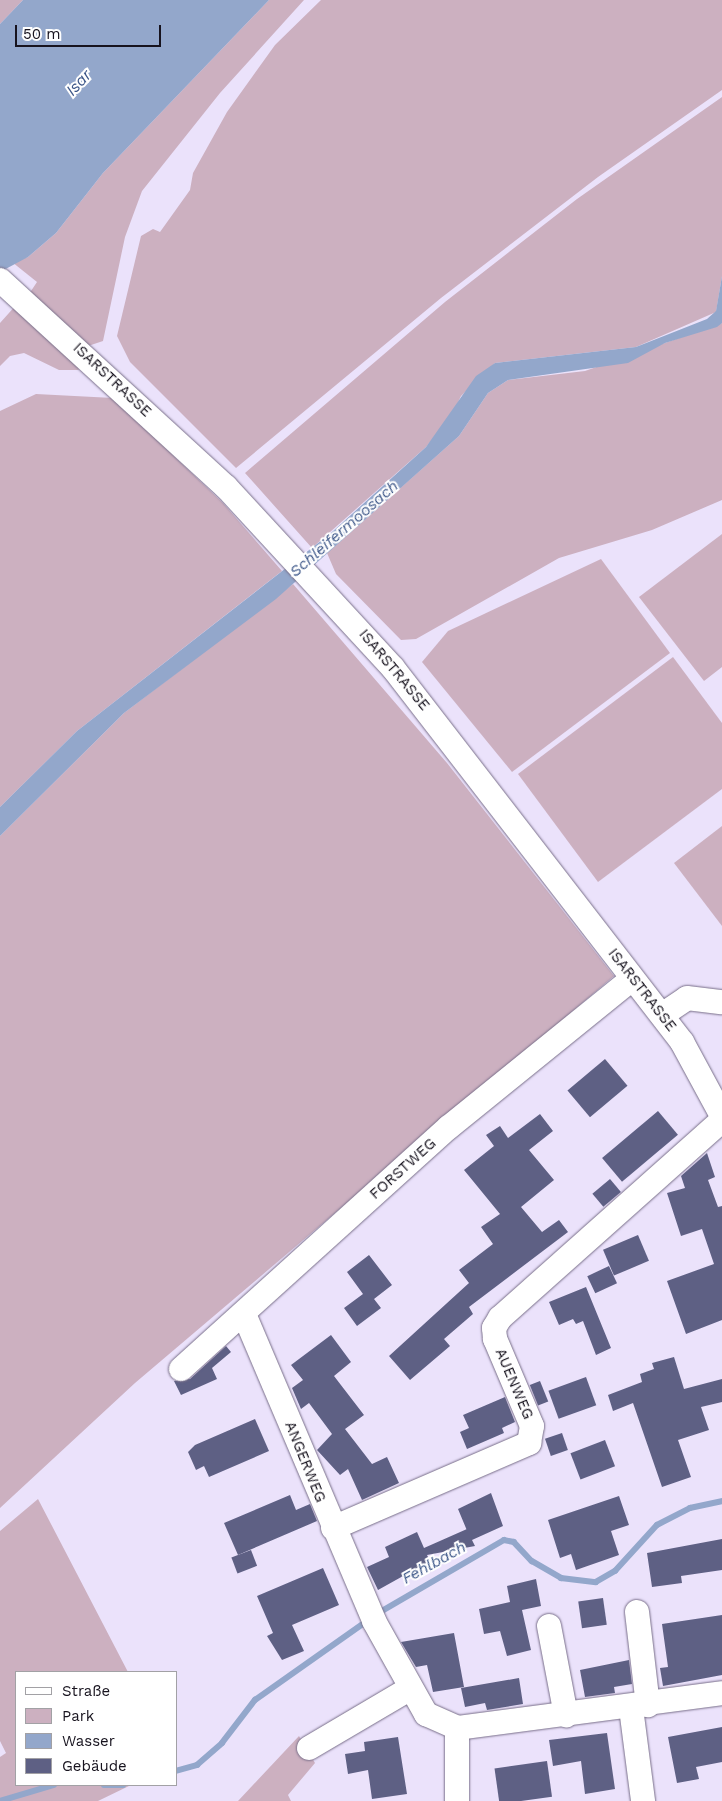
<!DOCTYPE html>
<meta charset="utf-8">
<style>
body{margin:0}
#map{position:relative;width:722px;height:1801px;overflow:hidden;background:#ebe2fb;font-family:"Work Sans",sans-serif}
div>[style]{position:absolute}
.green>*{inset:0;background:#ccb0c0}
.water>*{inset:0;background:#93a7cb}
.stream>*{height:5.5px;margin:-2.75px;padding:0 2.75px;transform-origin:2.75px;border-radius:2.75px;background:#93a7cb}
.building>*{inset:0;background:#5e6084;transform-origin:0 0}
.roads{filter:drop-shadow(0 0 1px #786e89) drop-shadow(0 0 1px #786e89)}
.minor>*{height:24px;margin:-12px;padding:0 12px;transform-origin:12px;border-radius:12px;background:#fff}
span{translate:-50% -50%;white-space:nowrap;text-align:center;line-height:1.15;-webkit-text-stroke:4px #fff;paint-order:stroke}
.street-label{font-size:15px;color:#17131e}
.water-label{font-size:16px;color:#3c5688;font-style:italic}
.legend{position:absolute;left:15px;top:1671px;width:162px;height:115px;box-sizing:border-box;background:#fff;border:1px solid #a2a1a5;margin:0;padding:6px 9px;list-style:none;font-size:15px;color:#17131e}
.legend li{display:flex;align-items:center;gap:10px;height:25px}
.legend b{width:25px;border:1px solid #a2a1a5}
.scale{position:absolute;left:15px;top:25px;width:146px;height:22px;box-sizing:border-box;border:2px solid #17131e;border-top:0;padding-left:6px;font-size:15px;line-height:18px;white-space:nowrap;color:#17131e;-webkit-text-stroke:4px #fff;paint-order:stroke}
</style>
<div id="map">
<div class="green">
<i style="clip-path:polygon(0 0,23px 0,0 24px)"></i>
<i style="clip-path:polygon(269px 0,304px 0,220px 93px,142px 191px,125px 237px,103px 341px,88px 346px,29px 294px,37px 282px,12px 262px,28px 257px,56px 233px,103px 173px)"></i>
<i style="clip-path:polygon(321px 0,722px 0,722px 90px,598px 177px,441px 298px,236px 468px,130px 362px,117px 336px,141px 236px,153px 229px,160px 232px,190px 190px,193px 173px,227px 112px,275px 45px)"></i>
<i style="clip-path:polygon(722px 97px,722px 276px,716px 312px,636px 347px,495px 363px,461px 396px,452px 415px,426px 447px,312px 548px,245px 473px,445px 302px,577px 199px)"></i>
<i style="clip-path:polygon(17px 304px,86px 364px,78px 370px,59px 370px,24px 353px,10px 356px,0 366px,0 323px)"></i>
<i style="clip-path:polygon(722px 323px,722px 500px,652px 530px,559px 558px,416px 639px,401px 640px,336px 574px,327px 553px,459px 436px,488px 393px,508px 380px,585px 371px)"></i>
<i style="clip-path:polygon(36px 394px,113px 398px,223px 503px,282px 571px,77px 731px,0 807px,0 411px)"></i>
<i style="clip-path:polygon(722px 534px,722px 667px,704px 681px,639px 597px)"></i>
<i style="clip-path:polygon(601px 559px,670px 653px,512px 772px,422px 662px,448px 631px)"></i>
<i style="clip-path:polygon(293px 584px,447px 763px,614px 976px,135px 1383px,0 1508px,0 836px,124px 713px)"></i>
<i style="clip-path:polygon(673px 657px,722px 723px,722px 789px,598px 882px,518px 774px)"></i>
<i style="clip-path:polygon(722px 826px,722px 926px,674px 863px)"></i>
<i style="clip-path:polygon(38px 1499px,128px 1672px,16px 1672px,16px 1785px,131px 1785px,98px 1801px,0 1801px,0 1757px,6px 1753px,0 1741px,0 1531px)"></i>
<i style="clip-path:polygon(299px 1736px,315px 1763px,288px 1795px,291px 1801px,238px 1801px)"></i>
</div>
<div class="water">
<i style="clip-path:polygon(23px 0,269px 0,103px 173px,56px 233px,28px 257px,0 272px,0 24px)"></i>
<i style="clip-path:polygon(722px 276px,722px 323px,717px 327px,665px 343px,628px 363px,508px 380px,488px 393px,459px 436px,276px 599px,124px 713px,0 836px,0 807px,77px 731px,331px 533px,426px 447px,476px 376px,495px 363px,636px 347px,707px 319px,716px 311px)"></i>
</div>
<div class="stream">
<i style="left:377px;top:1614px;width:147px;rotate:-30.2deg"></i>
<i style="left:504px;top:1540px;width:10px;rotate:11deg"></i>
<i style="left:514px;top:1542px;width:26px;rotate:47deg"></i>
<i style="left:532px;top:1561px;width:34px;rotate:30deg"></i>
<i style="left:561px;top:1578px;width:35px;rotate:7deg"></i>
<i style="left:596px;top:1582px;width:22px;rotate:-30deg"></i>
<i style="left:615px;top:1571px;width:62px;rotate:-47.6deg"></i>
<i style="left:657px;top:1525px;width:37px;rotate:-27deg"></i>
<i style="left:690px;top:1508px;width:33px;rotate:-12deg"></i>
<i style="left:176px;top:1771px;width:22px;rotate:-16deg"></i>
<i style="left:197px;top:1765px;width:33px;rotate:-41deg"></i>
<i style="left:222px;top:1743px;width:54px;rotate:-52.5deg"></i>
<i style="left:255px;top:1700px;width:137px;rotate:-35.2deg"></i>
<i style="left:104px;top:1785px;width:19px"></i>
<i style="left:0;top:1801px;width:56px;rotate:-16.5deg"></i>
</div>
<div class="building">
<i style="left:605px;top:1059px;width:35px;height:49px;rotate:50deg"></i>
<i style="left:658px;top:1111px;width:31px;height:73px;rotate:50deg"></i>
<i style="clip-path:polygon(540px 1114px,553px 1131px,529px 1150px,554px 1180px,521px 1207px,542px 1232px,559px 1220px,568px 1232px,469px 1307px,473px 1314px,444px 1339px,450px 1346px,410px 1380px,389px 1356px,469px 1283px,459px 1270px,493px 1244px,481px 1227px,500px 1214px,464px 1170px,494px 1146px,486px 1135px,500px 1126px,508px 1138px)"></i>
<i style="clip-path:polygon(707px 1153px,715px 1177px,708px 1180px,718px 1207px,722px 1206px,722px 1320px,686px 1334px,667px 1281px,714px 1264px,702px 1229px,681px 1236px,667px 1193px,685px 1188px,681px 1176px)"></i>
<i style="left:610px;top:1179px;width:17px;height:23px;rotate:50deg"></i>
<i style="left:638px;top:1235px;width:28px;height:38px;rotate:67deg"></i>
<i style="clip-path:polygon(369px 1255px,392px 1285px,374px 1299px,381px 1308px,357px 1326px,344px 1308px,363px 1294px,347px 1272px)"></i>
<i style="left:609px;top:1266px;width:19px;height:24px;rotate:65deg"></i>
<i style="clip-path:polygon(586px 1287px,611px 1348px,596px 1355px,583px 1321px,576px 1324px,573px 1319px,559px 1325px,549px 1302px)"></i>
<i style="clip-path:polygon(331px 1335px,351px 1362px,334px 1376px,364px 1415px,345px 1429px,372px 1464px,387px 1457px,399px 1483px,362px 1500px,348px 1469px,340px 1475px,317px 1450px,332px 1434px,309px 1403px,301px 1409px,292px 1388px,303px 1380px,291px 1365px)"></i>
<i style="clip-path:polygon(226px 1346px,231px 1352px,212px 1368px,217px 1379px,181px 1395px,174px 1381px,190px 1379px)"></i>
<i style="clip-path:polygon(674px 1357px,684px 1389px,722px 1379px,722px 1402px,701px 1407px,709px 1430px,678px 1440px,691px 1477px,662px 1487px,633px 1403px,613px 1411px,608px 1395px,642px 1382px,640px 1374px,654px 1369px,652px 1363px)"></i>
<i style="left:586px;top:1377px;width:30px;height:40px;rotate:70deg"></i>
<i style="left:540px;top:1381px;width:22px;height:11px;rotate:68deg"></i>
<i style="clip-path:polygon(505px 1397px,515px 1422px,502px 1428px,504px 1433px,467px 1449px,460px 1432px,469px 1428px,463px 1415px)"></i>
<i style="clip-path:polygon(255px 1419px,269px 1451px,209px 1477px,204px 1466px,196px 1470px,188px 1452px,195px 1445px)"></i>
<i style="left:562px;top:1433px;width:18px;height:18px;rotate:71deg"></i>
<i style="left:605px;top:1440px;width:28px;height:37px;rotate:69deg"></i>
<i style="clip-path:polygon(491px 1493px,503px 1526px,472px 1540px,475px 1546px,427px 1555px,430px 1561px,378px 1590px,367px 1567px,389px 1557px,385px 1547px,417px 1532px,424px 1548px,467px 1529px,468px 1533px,458px 1509px)"></i>
<i style="clip-path:polygon(290px 1495px,296px 1510px,310px 1504px,317px 1521px,238px 1555px,224px 1523px)"></i>
<i style="clip-path:polygon(619px 1496px,629px 1525px,611px 1531px,619px 1555px,576px 1570px,571px 1554px,560px 1558px,548px 1520px)"></i>
<i style="clip-path:polygon(722px 1539px,722px 1570px,681px 1576px,682px 1583px,652px 1587px,647px 1553px)"></i>
<i style="left:251px;top:1550px;width:17px;height:21px;rotate:69deg"></i>
<i style="clip-path:polygon(323px 1568px,339px 1605px,292px 1625px,304px 1651px,282px 1660px,267px 1636px,273px 1633px,257px 1596px)"></i>
<i style="clip-path:polygon(536px 1579px,541px 1606px,522px 1610px,531px 1650px,507px 1656px,500px 1631px,484px 1634px,479px 1609px,510px 1602px,507px 1586px)"></i>
<i style="left:603px;top:1598px;width:27px;height:25px;rotate:82deg"></i>
<i style="clip-path:polygon(722px 1615px,722px 1675px,663px 1686px,660px 1668px,668px 1667px,662px 1624px)"></i>
<i style="clip-path:polygon(454px 1633px,464px 1687px,433px 1692px,427px 1665px,416px 1667px,401px 1642px)"></i>
<i style="clip-path:polygon(629px 1660px,632px 1684px,614px 1687px,615px 1693px,585px 1697px,580px 1670px)"></i>
<i style="clip-path:polygon(519px 1678px,523px 1704px,487px 1710px,485px 1703px,465px 1707px,461px 1688px)"></i>
<i style="clip-path:polygon(722px 1727px,722px 1762px,696px 1767px,699px 1779px,677px 1783px,668px 1737px)"></i>
<i style="clip-path:polygon(607px 1733px,615px 1789px,585px 1794px,581px 1761px,553px 1766px,549px 1740px)"></i>
<i style="clip-path:polygon(398px 1737px,407px 1794px,372px 1799px,368px 1770px,348px 1774px,345px 1754px,365px 1751px,364px 1742px)"></i>
<i style="left:547px;top:1761px;width:36px;height:53px;rotate:82deg"></i>
</div>
<div class="roads">
<div class="minor">
<i style="left:0;top:280px;width:306px;rotate:42.5deg"></i>
<i style="left:226px;top:487px;width:246px;rotate:47.3deg"></i>
<i style="left:393px;top:668px;width:473px;rotate:52.3deg"></i>
<i style="left:682px;top:1042px;width:84px;rotate:61.6deg"></i>
<i style="left:662px;top:1015px;width:30px;rotate:-34deg"></i>
<i style="left:687px;top:998px;width:35px;rotate:7deg"></i>
<i style="left:244px;top:1314px;width:333px;rotate:67deg"></i>
<i style="left:374px;top:1621px;width:107px;rotate:60.8deg"></i>
<i style="left:426px;top:1714px;width:34px;rotate:24deg"></i>
<i style="left:457px;top:1728px;width:267px;rotate:-7.5deg"></i>
<i style="left:181px;top:1369px;width:361px;rotate:-42.1deg"></i>
<i style="left:449px;top:1127px;width:235px;rotate:-39deg"></i>
<i style="left:333px;top:1528px;width:214px;rotate:-23.4deg"></i>
<i style="left:529px;top:1443px;width:17px;rotate:-80deg"></i>
<i style="left:532px;top:1426px;width:95px;rotate:-113deg"></i>
<i style="left:495px;top:1339px;width:11px;rotate:-95deg"></i>
<i style="left:494px;top:1328px;width:12px;rotate:-59deg"></i>
<i style="left:500px;top:1318px;width:297px;rotate:-41.7deg"></i>
<i style="left:637px;top:1612px;width:94px;rotate:83.3deg"></i>
<i style="left:549px;top:1626px;width:91px;rotate:79.2deg"></i>
<i style="left:631px;top:1708px;width:94px;rotate:82.6deg"></i>
<i style="left:309px;top:1748px;width:116px;rotate:-30.5deg"></i>
<i style="left:457px;top:1801px;width:73px;rotate:-90deg"></i>
</div>
</div>
<div class="street-label">
<span style="left:112px;top:380px;rotate:43deg">ISARSTRASSE</span>
<span style="left:394px;top:670px;rotate:50deg">ISARSTRASSE</span>
<span style="left:642px;top:990px;rotate:52deg">ISARSTRASSE</span>
<span style="left:403px;top:1169px;rotate:-42deg">FORSTWEG</span>
<span style="left:514px;top:1384px;rotate:67deg">AUENWEG</span>
<span style="left:305px;top:1462px;rotate:68deg">ANGERWEG</span>
</div>
<div class="water-label">
<span style="left:79px;top:83px;rotate:-47deg">Isar</span>
<span style="left:344px;top:529px;rotate:-41deg">Schleifermoosach</span>
<span style="left:434px;top:1563px;rotate:-29deg">Fehlbach</span>
</div>
<ul class="legend">
<li><b style="height:6px;background:#fff"></b>Straße</li>
<li><b style="height:14px;background:#ccb0c0"></b>Park</li>
<li><b style="height:14px;background:#93a7cb"></b>Wasser</li>
<li><b style="height:14px;background:#5e6084"></b>Gebäude</li>
</ul>
<div class="scale">50 m</div>
</div>
